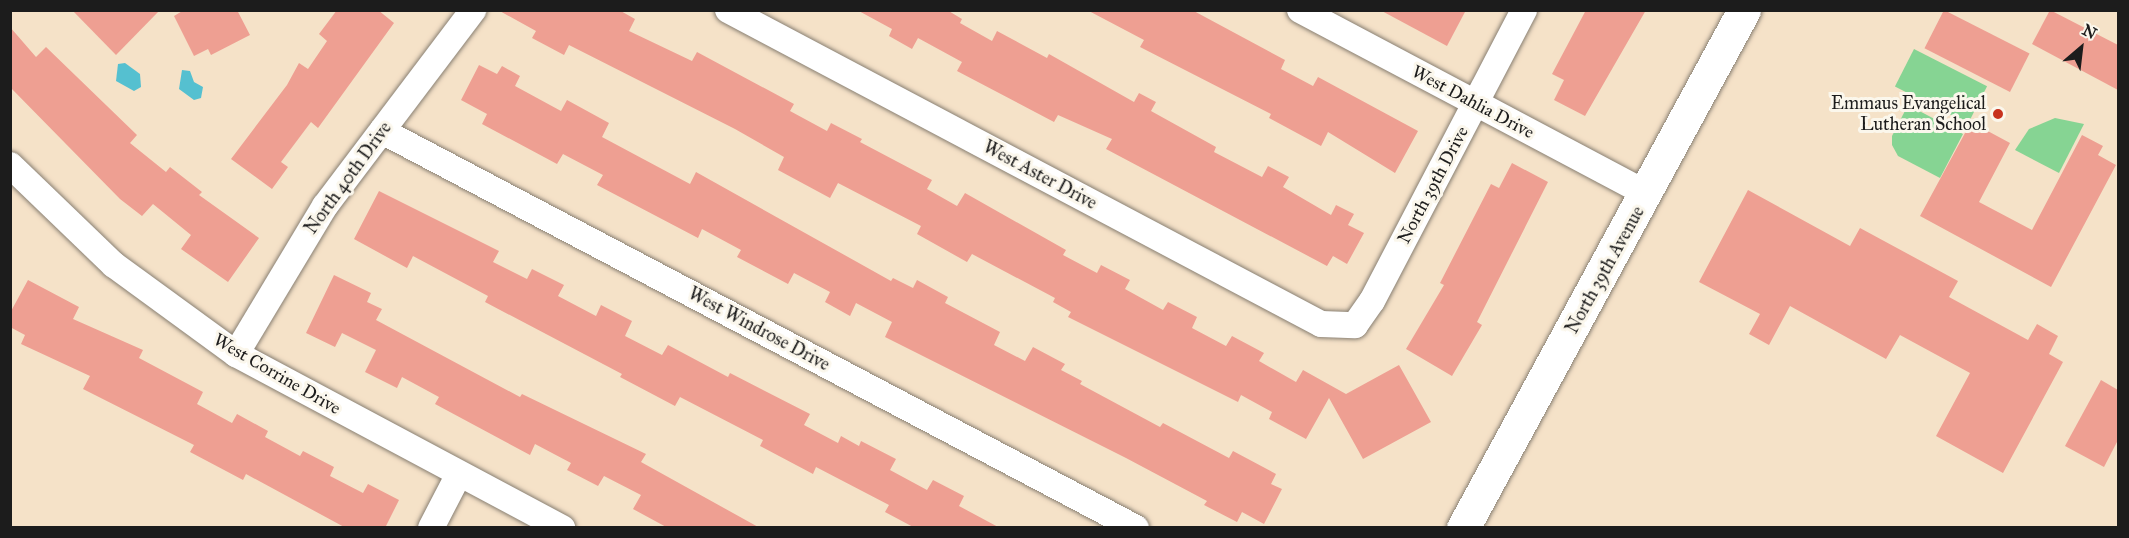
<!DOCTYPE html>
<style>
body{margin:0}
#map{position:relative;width:2129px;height:538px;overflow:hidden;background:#f5e2c8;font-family:"IM FELL Great Primer",serif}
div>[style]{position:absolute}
.green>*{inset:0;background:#86d493;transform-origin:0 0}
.water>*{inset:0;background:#55c0d0}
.building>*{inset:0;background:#ee9f92;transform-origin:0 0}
.roads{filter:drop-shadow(0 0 2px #887f72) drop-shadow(0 0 2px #887f72)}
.minor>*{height:26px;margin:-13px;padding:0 13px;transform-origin:13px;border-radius:13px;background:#fff}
.tertiary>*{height:33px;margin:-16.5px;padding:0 16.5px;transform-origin:16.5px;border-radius:16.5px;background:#fff}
.dots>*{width:16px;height:16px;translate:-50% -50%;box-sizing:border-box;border:3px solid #fbf7ec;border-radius:50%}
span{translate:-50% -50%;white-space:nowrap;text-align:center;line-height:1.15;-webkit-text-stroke:6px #fbf7ec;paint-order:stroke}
.street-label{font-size:18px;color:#1c1c1c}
.poi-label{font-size:18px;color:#1c1c1c}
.right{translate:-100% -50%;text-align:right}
.frame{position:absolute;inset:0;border:12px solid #1c1c1c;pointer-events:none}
.north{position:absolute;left:2051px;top:18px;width:60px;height:60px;-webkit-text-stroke:4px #fbf7ec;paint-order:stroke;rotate:28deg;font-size:16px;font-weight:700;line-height:24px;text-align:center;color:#1c1c1c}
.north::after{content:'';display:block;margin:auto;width:21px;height:27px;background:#1c1c1c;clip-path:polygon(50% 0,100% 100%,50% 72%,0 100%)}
</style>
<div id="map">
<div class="green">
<i style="left:1914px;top:49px;width:82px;height:42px;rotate:27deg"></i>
<i style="clip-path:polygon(1908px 105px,1963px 134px,1940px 178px,1898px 156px,1892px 145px,1892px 136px)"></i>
<i style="clip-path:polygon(2055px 118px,2084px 124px,2059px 173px,2015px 150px,2029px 129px)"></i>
</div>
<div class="water">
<i style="clip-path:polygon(125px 63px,140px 74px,141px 87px,134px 91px,116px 81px,118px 64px)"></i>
<i style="clip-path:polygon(182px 70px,190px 71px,194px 82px,203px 87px,201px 98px,194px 100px,179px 89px)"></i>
</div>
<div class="building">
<i style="clip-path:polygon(72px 10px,160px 10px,116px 55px)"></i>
<i style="clip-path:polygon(184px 10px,237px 10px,250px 35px,211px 55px,208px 49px,194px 56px,174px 16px)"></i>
<i style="clip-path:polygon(337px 10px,378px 10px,394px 23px,318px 128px,311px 122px,281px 162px,288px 167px,272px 189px,231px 159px,287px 85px,299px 63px,308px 69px,327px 41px,319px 34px)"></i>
<i style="clip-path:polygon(498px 10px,619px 10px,635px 19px,629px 31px,692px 61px,697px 52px,794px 104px,790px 111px,827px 131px,831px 123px,862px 139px,860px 142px,932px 180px,927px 189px,957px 206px,965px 193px,1066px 250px,1063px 255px,1097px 273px,1101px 265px,1130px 280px,1125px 289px,1163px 310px,1168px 302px,1197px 317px,1192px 328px,1226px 346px,1232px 336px,1264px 353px,1259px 361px,1296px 382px,1303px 370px,1346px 394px,1399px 365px,1431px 422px,1363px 459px,1329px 398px,1306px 439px,1269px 419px,1272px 412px,1241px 395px,1238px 402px,1068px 317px,1071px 312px,1053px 302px,1055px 298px,972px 254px,967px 262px,917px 234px,921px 226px,838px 183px,830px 198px,778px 170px,784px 157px,735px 129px,569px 45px,564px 55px,532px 38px,536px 31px)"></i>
<i style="clip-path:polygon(857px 10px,947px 10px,962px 19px,960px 23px,992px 41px,997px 31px,1047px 58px,1049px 54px,1134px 102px,1139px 93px,1156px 102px,1151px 111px,1216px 147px,1214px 152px,1262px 177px,1268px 166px,1289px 177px,1283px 187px,1331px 215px,1336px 205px,1354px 214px,1348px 225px,1364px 233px,1347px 264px,1333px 256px,1327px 266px,1106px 149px,1112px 139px,1058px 115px,1054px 122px,957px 71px,962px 62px,918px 38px,912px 49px,889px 36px,892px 29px)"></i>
<i style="clip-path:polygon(1087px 10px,1192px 10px,1285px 60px,1281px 69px,1313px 86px,1318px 77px,1418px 131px,1395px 173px,1328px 132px,1321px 146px,1269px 118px,1271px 114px,1140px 47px,1144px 40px)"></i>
<i style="clip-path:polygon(1380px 10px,1466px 10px,1447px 46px)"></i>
<i style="clip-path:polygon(1586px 10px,1646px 10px,1585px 116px,1554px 100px,1564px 80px,1552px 74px)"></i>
<i style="left:1944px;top:10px;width:96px;height:43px;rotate:27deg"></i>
<i style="clip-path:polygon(2050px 10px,2118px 45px,2118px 90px,2032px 44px)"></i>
<i style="clip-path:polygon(10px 27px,36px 57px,46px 47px,137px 135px,130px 143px,166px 172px,170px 167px,202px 192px,199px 195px,259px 238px,228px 282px,181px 249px,191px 235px,153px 204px,142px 216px,120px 199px,10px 87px)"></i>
<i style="clip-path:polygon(479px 65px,497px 74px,502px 66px,520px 76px,515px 86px,561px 111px,567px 100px,609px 123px,602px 137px,690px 184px,696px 172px,891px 281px,893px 278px,913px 288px,917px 280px,948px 297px,945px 303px,1000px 332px,994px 345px,1025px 361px,1033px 347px,1065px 364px,1061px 370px,1082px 381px,1080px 384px,1160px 427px,1163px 423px,1229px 458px,1233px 451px,1276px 474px,1271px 484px,1282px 489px,1264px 524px,1242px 512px,1237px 522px,1204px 505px,1207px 501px,1126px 458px,885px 337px,892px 322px,856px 303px,850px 316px,825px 302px,830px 292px,794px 273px,788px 284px,737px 257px,741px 250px,702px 229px,698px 238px,597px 185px,603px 175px,563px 154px,557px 164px,482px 124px,487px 114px,461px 100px)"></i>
<i style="clip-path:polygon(1971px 122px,2010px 143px,1979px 202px,2032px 230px,2082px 135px,2103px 146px,2098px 155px,2116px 165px,2051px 287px,1920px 216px)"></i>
<i style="clip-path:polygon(1512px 163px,1548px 182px,1477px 322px,1482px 325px,1452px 376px,1406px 349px,1444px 285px,1440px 283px,1491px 184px,1499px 188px)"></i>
<i style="clip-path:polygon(1748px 190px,1850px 246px,1860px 228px,1958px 281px,1949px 297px,2028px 340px,2037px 324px,2058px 336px,2049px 354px,2063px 362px,2003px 473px,1936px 436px,1970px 373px,1900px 335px,1886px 359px,1790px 306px,1769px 345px,1749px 334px,1760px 314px,1699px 282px)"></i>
<i style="clip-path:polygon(379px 191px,499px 251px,493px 262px,527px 279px,532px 269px,564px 285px,558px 296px,596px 316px,601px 305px,632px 321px,625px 336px,662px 355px,668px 345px,728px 377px,730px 373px,810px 414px,804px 425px,838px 443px,841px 436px,859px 446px,861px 441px,896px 459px,890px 470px,927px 490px,933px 480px,964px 496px,959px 506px,1000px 528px,915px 528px,885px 512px,889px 505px,816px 467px,813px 474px,760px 446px,763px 440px,680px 397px,675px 406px,620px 377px,622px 374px,485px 302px,488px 296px,413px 256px,407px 268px,354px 239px)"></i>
<i style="clip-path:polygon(334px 275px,371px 293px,367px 302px,382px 309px,376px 320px,520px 397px,522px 394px,646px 454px,641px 462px,760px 528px,668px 528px,633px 509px,641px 495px,604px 476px,598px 486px,567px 470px,571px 463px,535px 444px,530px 455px,435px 404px,439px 397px,402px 377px,397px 388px,365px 372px,376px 350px,342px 333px,335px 347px,306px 333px)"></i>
<i style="clip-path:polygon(28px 280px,79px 307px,73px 319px,143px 350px,139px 358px,203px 392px,197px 404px,232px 423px,237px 414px,268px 431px,265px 437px,300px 456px,303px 451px,334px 467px,330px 476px,363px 493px,368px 484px,399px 500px,385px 528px,346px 528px,246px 474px,243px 480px,190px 452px,194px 445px,83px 389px,90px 376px,21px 344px,25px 335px,10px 327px,10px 313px)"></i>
<i style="clip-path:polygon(2101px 380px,2118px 390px,2118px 440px,2104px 467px,2065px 446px)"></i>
</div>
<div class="roads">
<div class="minor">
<i style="left:728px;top:10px;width:671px;rotate:27.9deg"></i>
<i style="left:1321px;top:324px;width:34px;rotate:2deg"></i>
<i style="left:1355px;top:325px;width:29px;rotate:-55deg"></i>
<i style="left:1372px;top:301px;width:328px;rotate:-62.4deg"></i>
<i style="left:1300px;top:10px;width:393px;rotate:27.9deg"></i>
<i style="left:382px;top:131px;width:852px;rotate:27.77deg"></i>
<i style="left:10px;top:165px;width:144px;rotate:43.9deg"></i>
<i style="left:114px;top:265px;width:151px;rotate:36.1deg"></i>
<i style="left:236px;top:354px;width:370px;rotate:28.1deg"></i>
<i style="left:236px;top:354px;width:173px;rotate:-59deg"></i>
<i style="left:325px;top:206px;width:246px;rotate:-52.9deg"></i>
<i style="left:431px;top:528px;width:61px;rotate:-62.6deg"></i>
</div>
<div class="tertiary">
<i style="left:1463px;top:528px;width:589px;rotate:-61.52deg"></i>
</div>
</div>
<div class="dots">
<i style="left:1998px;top:114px;background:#c8321e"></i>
</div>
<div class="street-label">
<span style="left:1473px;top:102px;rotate:28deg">West Dahlia Drive</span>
<span style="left:1040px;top:175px;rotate:28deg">West Aster Drive</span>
<span style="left:348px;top:178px;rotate:-54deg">North 40th Drive</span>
<span style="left:1433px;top:185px;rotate:-62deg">North 39th Drive</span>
<span style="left:1605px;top:270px;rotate:-61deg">North 39th Avenue</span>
<span style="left:759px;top:329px;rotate:28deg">West Windrose Drive</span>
<span style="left:277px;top:374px;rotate:30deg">West Corrine Drive</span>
</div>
<div class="poi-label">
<span class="right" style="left:1986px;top:114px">Emmaus Evangelical<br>Lutheran School</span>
</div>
<div class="frame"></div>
<div class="north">N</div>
</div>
